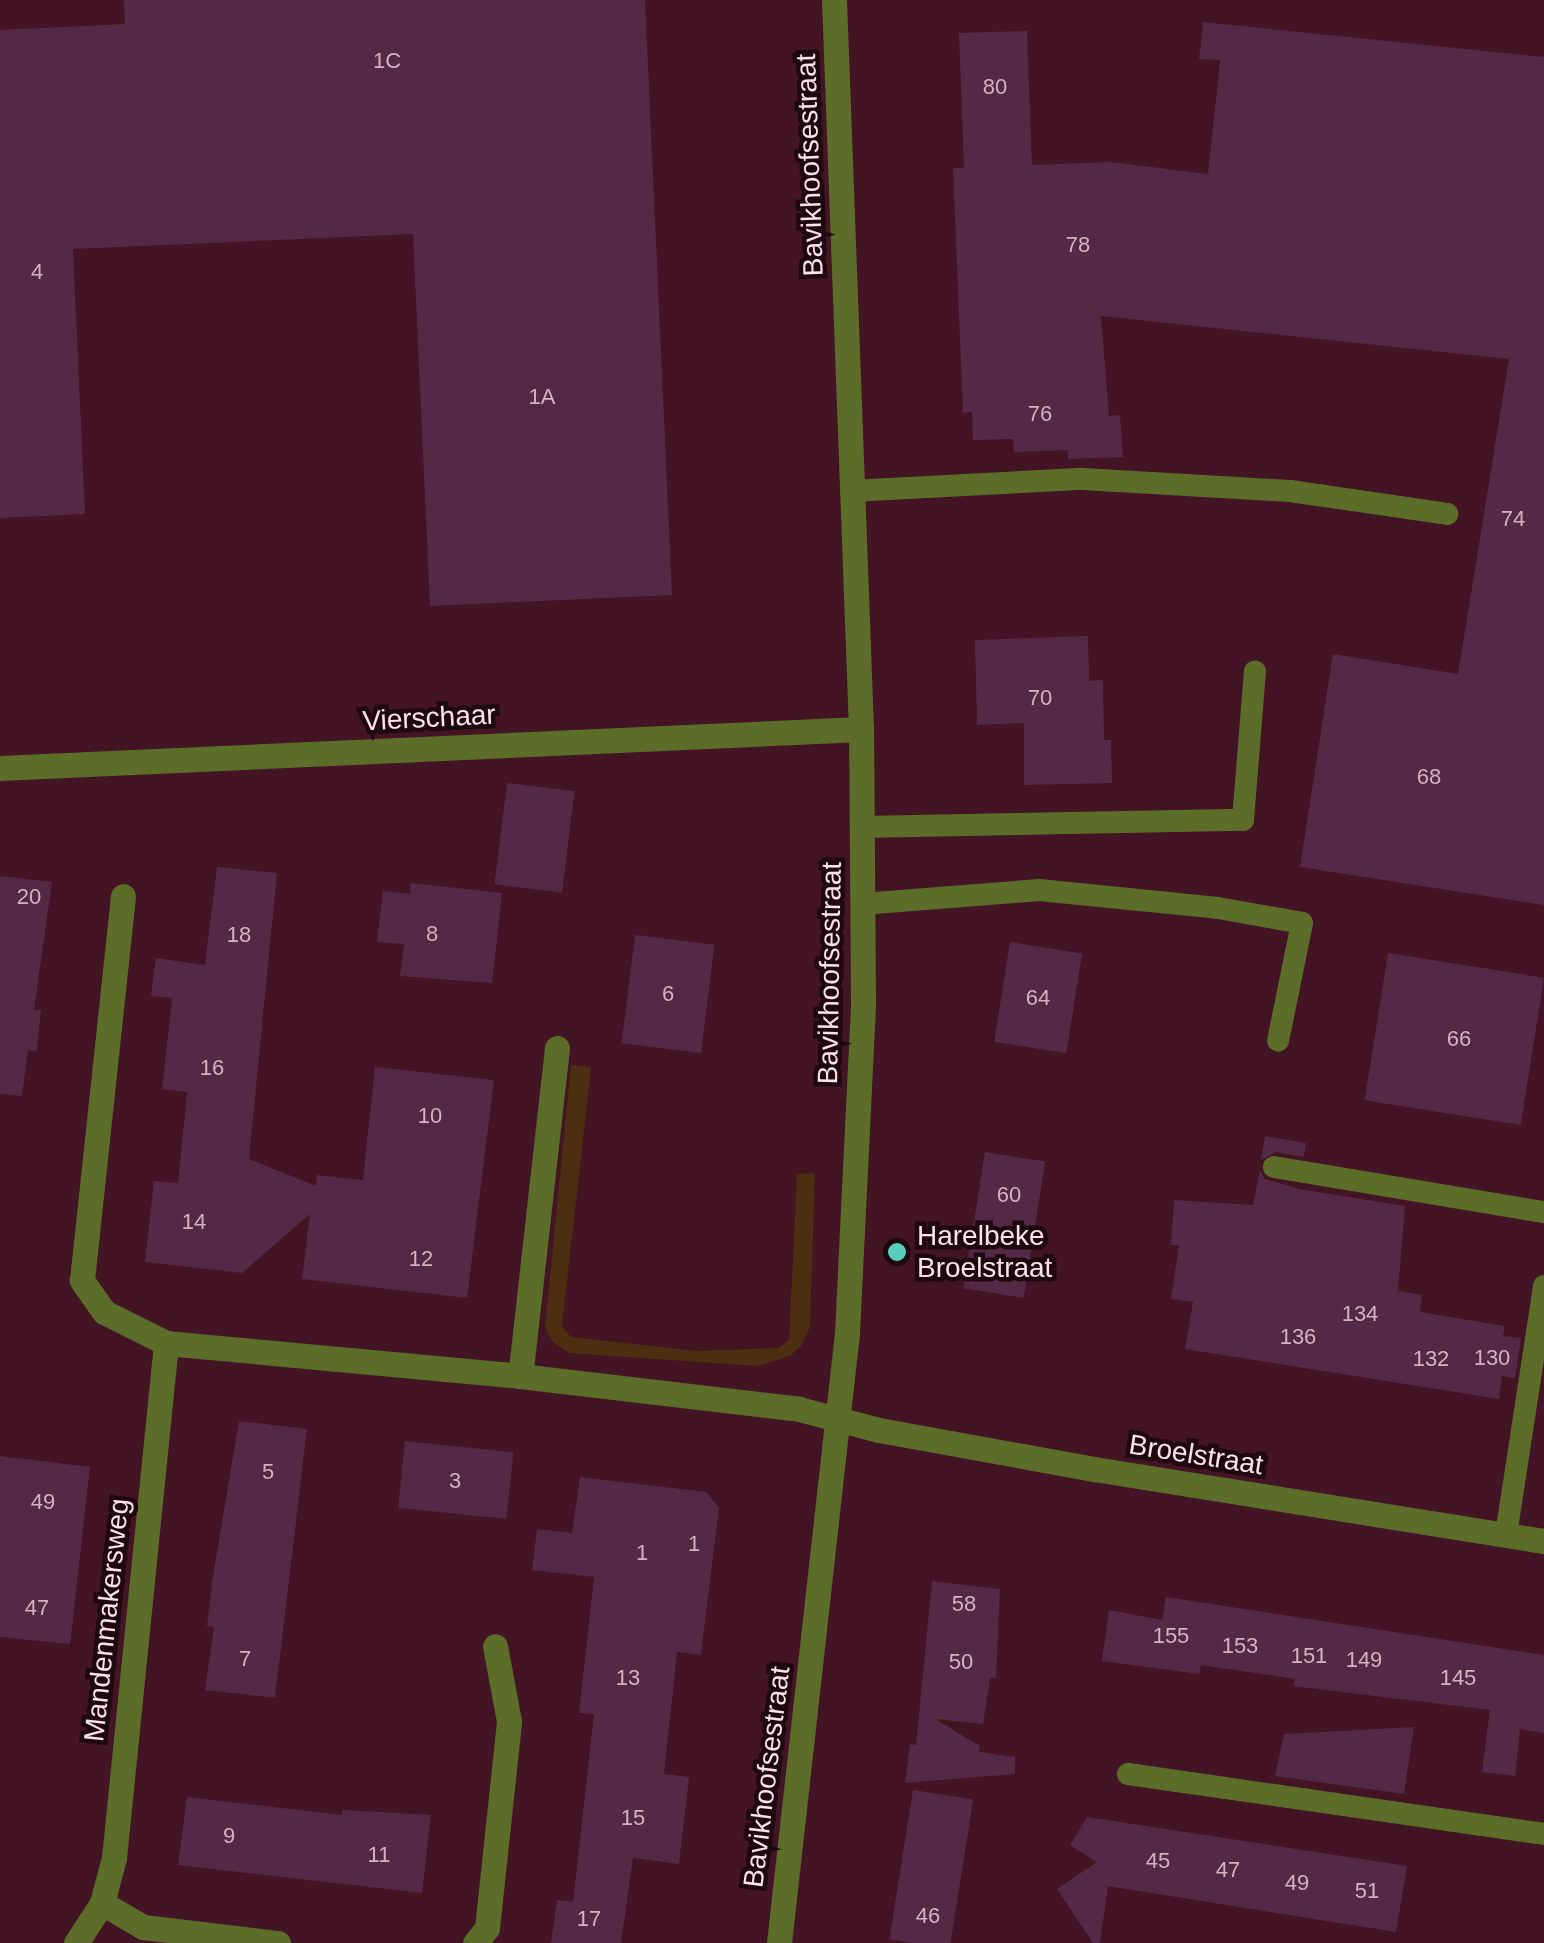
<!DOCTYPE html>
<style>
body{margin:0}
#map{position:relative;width:1544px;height:1943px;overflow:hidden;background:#431424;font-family:Helvetica,sans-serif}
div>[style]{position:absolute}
.green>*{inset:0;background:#4c2e11}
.building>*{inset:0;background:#542945;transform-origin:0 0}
.service>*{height:22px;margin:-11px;padding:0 11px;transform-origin:11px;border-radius:11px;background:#5c6d2a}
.minor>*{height:25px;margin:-12.5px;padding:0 12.5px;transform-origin:12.5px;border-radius:12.5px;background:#5c6d2a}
.tertiary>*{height:25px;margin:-12.5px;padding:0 12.5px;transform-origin:12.5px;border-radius:12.5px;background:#5c6d2a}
.dots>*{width:28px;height:28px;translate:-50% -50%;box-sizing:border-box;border:5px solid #1d090f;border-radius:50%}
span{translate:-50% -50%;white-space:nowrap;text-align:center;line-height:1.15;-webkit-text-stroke:9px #1d090f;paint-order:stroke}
.number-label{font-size:22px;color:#d2b3bf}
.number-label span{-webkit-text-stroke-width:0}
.street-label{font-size:28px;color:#fce1e8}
.poi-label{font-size:28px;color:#fce1e8}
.left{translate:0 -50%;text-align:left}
</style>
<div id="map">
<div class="green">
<i style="clip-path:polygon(571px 1065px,591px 1067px,562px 1326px,571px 1337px,697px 1351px,779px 1348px,789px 1340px,797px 1174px,815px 1173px,810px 1327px,801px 1346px,790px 1356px,757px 1366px,569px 1353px,553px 1342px,545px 1328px)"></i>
</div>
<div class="building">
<i style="clip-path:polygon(124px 0,645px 0,672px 595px,430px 606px,413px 234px,73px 249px,85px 514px,0 518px,0 30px,125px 24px)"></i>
<i style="clip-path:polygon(1203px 22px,1544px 57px,1544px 905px,1300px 867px,1333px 654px,1458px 674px,1509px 359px,1101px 316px,1109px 416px,1120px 415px,1123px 457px,1068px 459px,1068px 450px,1014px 452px,1013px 439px,973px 440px,972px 412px,963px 413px,953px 168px,964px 168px,959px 33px,1027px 31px,1032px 165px,1111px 162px,1208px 174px,1220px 60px,1199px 59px)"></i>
<i style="clip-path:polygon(1088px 636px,1089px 681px,1103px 680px,1104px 740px,1111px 740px,1112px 783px,1024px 785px,1024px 723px,977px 725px,975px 640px)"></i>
<i style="left:507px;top:783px;width:68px;height:102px;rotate:7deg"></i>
<i style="clip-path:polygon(217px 867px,277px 873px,249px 1159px,316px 1186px,317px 1175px,363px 1180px,375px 1067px,494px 1080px,467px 1298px,302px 1279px,310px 1214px,242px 1273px,145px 1262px,154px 1181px,178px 1183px,187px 1092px,162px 1089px,172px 998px,151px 996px,156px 958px,205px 965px)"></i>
<i style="clip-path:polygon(0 876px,52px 882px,34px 1010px,41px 1010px,37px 1051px,28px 1050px,22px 1096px,0 1094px)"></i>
<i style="clip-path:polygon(411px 883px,502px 893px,492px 983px,400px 976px,404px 944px,377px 942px,383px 891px,410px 894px)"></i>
<i style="left:635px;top:935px;width:80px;height:109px;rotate:7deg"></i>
<i style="left:1010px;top:942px;width:73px;height:101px;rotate:9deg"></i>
<i style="left:1388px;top:953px;width:158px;height:149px;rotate:9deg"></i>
<i style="clip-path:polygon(1265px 1136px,1306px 1143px,1304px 1157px,1276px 1152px,1261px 1160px)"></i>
<i style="left:985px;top:1152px;width:61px;height:138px;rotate:9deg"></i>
<i style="clip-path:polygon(1260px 1170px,1265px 1179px,1299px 1189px,1405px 1206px,1398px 1291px,1422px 1295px,1420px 1312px,1505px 1326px,1503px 1336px,1521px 1338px,1515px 1378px,1502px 1376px,1499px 1399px,1185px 1349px,1193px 1302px,1171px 1299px,1179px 1245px,1171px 1245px,1174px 1200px,1253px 1205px)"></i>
<i style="clip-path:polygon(239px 1421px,307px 1429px,275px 1698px,205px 1690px,214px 1627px,207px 1626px,212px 1582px)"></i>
<i style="left:405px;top:1441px;width:109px;height:67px;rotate:6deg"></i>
<i style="clip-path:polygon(0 1456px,90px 1467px,70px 1644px,0 1637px)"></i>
<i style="clip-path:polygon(580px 1477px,706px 1492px,719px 1508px,701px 1655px,677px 1652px,664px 1774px,689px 1777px,679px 1864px,633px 1858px,621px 1943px,551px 1943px,557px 1900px,573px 1902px,594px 1714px,579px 1713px,594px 1577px,532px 1570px,537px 1529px,572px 1533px)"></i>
<i style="clip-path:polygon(932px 1581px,1000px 1589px,996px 1678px,990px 1678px,983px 1724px,935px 1719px,980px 1746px,979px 1752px,1015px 1757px,1015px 1774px,905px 1783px,910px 1744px,916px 1745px)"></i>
<i style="clip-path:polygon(1166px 1597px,1544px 1655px,1544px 1733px,1520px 1729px,1515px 1776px,1482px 1772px,1490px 1710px,1293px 1686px,1295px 1679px,1201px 1665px,1199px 1674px,1102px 1661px,1109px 1610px,1162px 1620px)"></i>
<i style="clip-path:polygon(1414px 1727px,1404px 1794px,1275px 1776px,1284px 1734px)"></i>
<i style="left:913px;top:1790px;width:61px;height:151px;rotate:9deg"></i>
<i style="clip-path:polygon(187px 1797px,342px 1815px,343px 1810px,431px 1815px,422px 1893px,178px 1865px)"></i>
<i style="clip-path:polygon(1087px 1817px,1407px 1866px,1396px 1932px,1108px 1886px,1100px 1943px,1093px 1943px,1057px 1889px,1097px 1862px,1070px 1845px)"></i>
</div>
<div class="service">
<i style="left:851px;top:491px;width:232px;rotate:-3deg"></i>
<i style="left:1083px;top:479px;width:207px;rotate:3.3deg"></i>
<i style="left:1290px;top:491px;width:159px;rotate:8.3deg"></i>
<i style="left:862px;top:827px;width:381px;rotate:-1.1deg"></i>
<i style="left:1243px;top:820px;width:149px;rotate:-85.4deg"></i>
<i style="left:862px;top:904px;width:178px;rotate:-4.5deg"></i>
<i style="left:1039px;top:890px;width:180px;rotate:5.7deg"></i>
<i style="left:1218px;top:908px;width:85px;rotate:10.1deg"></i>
<i style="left:1302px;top:923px;width:120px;rotate:101.5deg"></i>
<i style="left:1274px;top:1167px;width:274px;rotate:9.5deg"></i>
<i style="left:1506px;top:1535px;width:252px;rotate:-81.3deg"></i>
<i style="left:1128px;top:1774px;width:420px;rotate:8.2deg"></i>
</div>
<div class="minor">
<i style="left:0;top:768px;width:862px;rotate:-2.59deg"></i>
<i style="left:557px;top:1048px;width:330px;rotate:96.4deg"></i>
<i style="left:520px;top:1376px;width:281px;rotate:6.7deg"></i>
<i style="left:799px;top:1409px;width:83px;rotate:14.7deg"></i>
<i style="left:879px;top:1430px;width:219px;rotate:10.3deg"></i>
<i style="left:1094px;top:1469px;width:456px;rotate:9.1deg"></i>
<i style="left:166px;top:1343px;width:356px;rotate:5.3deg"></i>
<i style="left:102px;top:1903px;width:48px;rotate:30.3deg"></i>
<i style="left:143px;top:1927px;width:136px;rotate:6.8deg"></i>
<i style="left:76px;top:1943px;width:48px;rotate:-57deg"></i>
<i style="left:102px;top:1903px;width:47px;rotate:-75.1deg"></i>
<i style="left:114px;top:1858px;width:518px;rotate:-84.23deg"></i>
<i style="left:166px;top:1343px;width:69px;rotate:-153.4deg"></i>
<i style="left:104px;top:1312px;width:39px;rotate:-125deg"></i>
<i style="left:82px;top:1280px;width:386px;rotate:-83.9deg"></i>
<i style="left:475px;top:1943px;width:19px;rotate:-51deg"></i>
<i style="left:487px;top:1928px;width:208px;rotate:-83.9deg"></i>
<i style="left:509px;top:1721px;width:76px;rotate:-100.6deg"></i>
</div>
<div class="tertiary">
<i style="left:779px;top:1943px;width:614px;rotate:-83.64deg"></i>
<i style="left:847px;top:1333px;width:331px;rotate:-87.2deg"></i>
<i style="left:863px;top:1002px;width:273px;rotate:-90.4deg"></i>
<i style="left:861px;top:729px;width:729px;rotate:-92.12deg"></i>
</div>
<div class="dots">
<i style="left:897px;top:1252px;background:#5acebc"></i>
</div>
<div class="number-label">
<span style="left:387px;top:61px">1C</span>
<span style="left:995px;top:87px">80</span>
<span style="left:1078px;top:245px">78</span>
<span style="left:37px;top:272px">4</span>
<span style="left:542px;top:397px">1A</span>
<span style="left:1040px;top:414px">76</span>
<span style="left:1513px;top:519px">74</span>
<span style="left:1040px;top:698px">70</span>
<span style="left:1429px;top:777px">68</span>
<span style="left:29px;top:897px">20</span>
<span style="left:432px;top:934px">8</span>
<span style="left:239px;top:935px">18</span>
<span style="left:668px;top:994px">6</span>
<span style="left:1038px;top:998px">64</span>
<span style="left:1459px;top:1039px">66</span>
<span style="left:212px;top:1068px">16</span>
<span style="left:430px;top:1116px">10</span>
<span style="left:1009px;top:1195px">60</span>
<span style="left:194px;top:1222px">14</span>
<span style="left:421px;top:1259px">12</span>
<span style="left:1360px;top:1314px">134</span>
<span style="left:1298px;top:1337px">136</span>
<span style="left:1492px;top:1358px">130</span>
<span style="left:1431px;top:1359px">132</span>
<span style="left:268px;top:1472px">5</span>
<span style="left:455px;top:1481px">3</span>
<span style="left:43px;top:1502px">49</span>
<span style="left:694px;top:1544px">1</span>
<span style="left:642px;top:1553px">1</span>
<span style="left:964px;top:1604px">58</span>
<span style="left:37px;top:1608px">47</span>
<span style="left:1171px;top:1636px">155</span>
<span style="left:1240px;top:1646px">153</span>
<span style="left:1309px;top:1656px">151</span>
<span style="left:245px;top:1659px">7</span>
<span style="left:1364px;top:1660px">149</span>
<span style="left:961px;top:1662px">50</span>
<span style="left:628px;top:1678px">13</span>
<span style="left:1458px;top:1678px">145</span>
<span style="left:633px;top:1818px">15</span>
<span style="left:229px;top:1836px">9</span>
<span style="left:379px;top:1855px">11</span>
<span style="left:1158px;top:1861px">45</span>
<span style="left:1228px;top:1870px">47</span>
<span style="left:1297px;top:1883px">49</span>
<span style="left:1367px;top:1891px">51</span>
<span style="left:928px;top:1916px">46</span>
<span style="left:589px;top:1919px">17</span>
</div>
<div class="street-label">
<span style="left:810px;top:165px;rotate:-92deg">Bavikhoofsestraat</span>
<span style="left:429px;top:718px;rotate:-3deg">Vierschaar</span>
<span style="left:830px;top:973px;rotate:-89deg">Bavikhoofsestraat</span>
<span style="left:1196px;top:1455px;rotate:9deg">Broelstraat</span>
<span style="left:107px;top:1620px;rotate:-84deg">Mandenmakersweg</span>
<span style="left:767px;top:1777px;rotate:-83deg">Bavikhoofsestraat</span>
</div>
<div class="poi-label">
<span class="left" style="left:917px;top:1252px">Harelbeke<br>Broelstraat</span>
</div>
</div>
